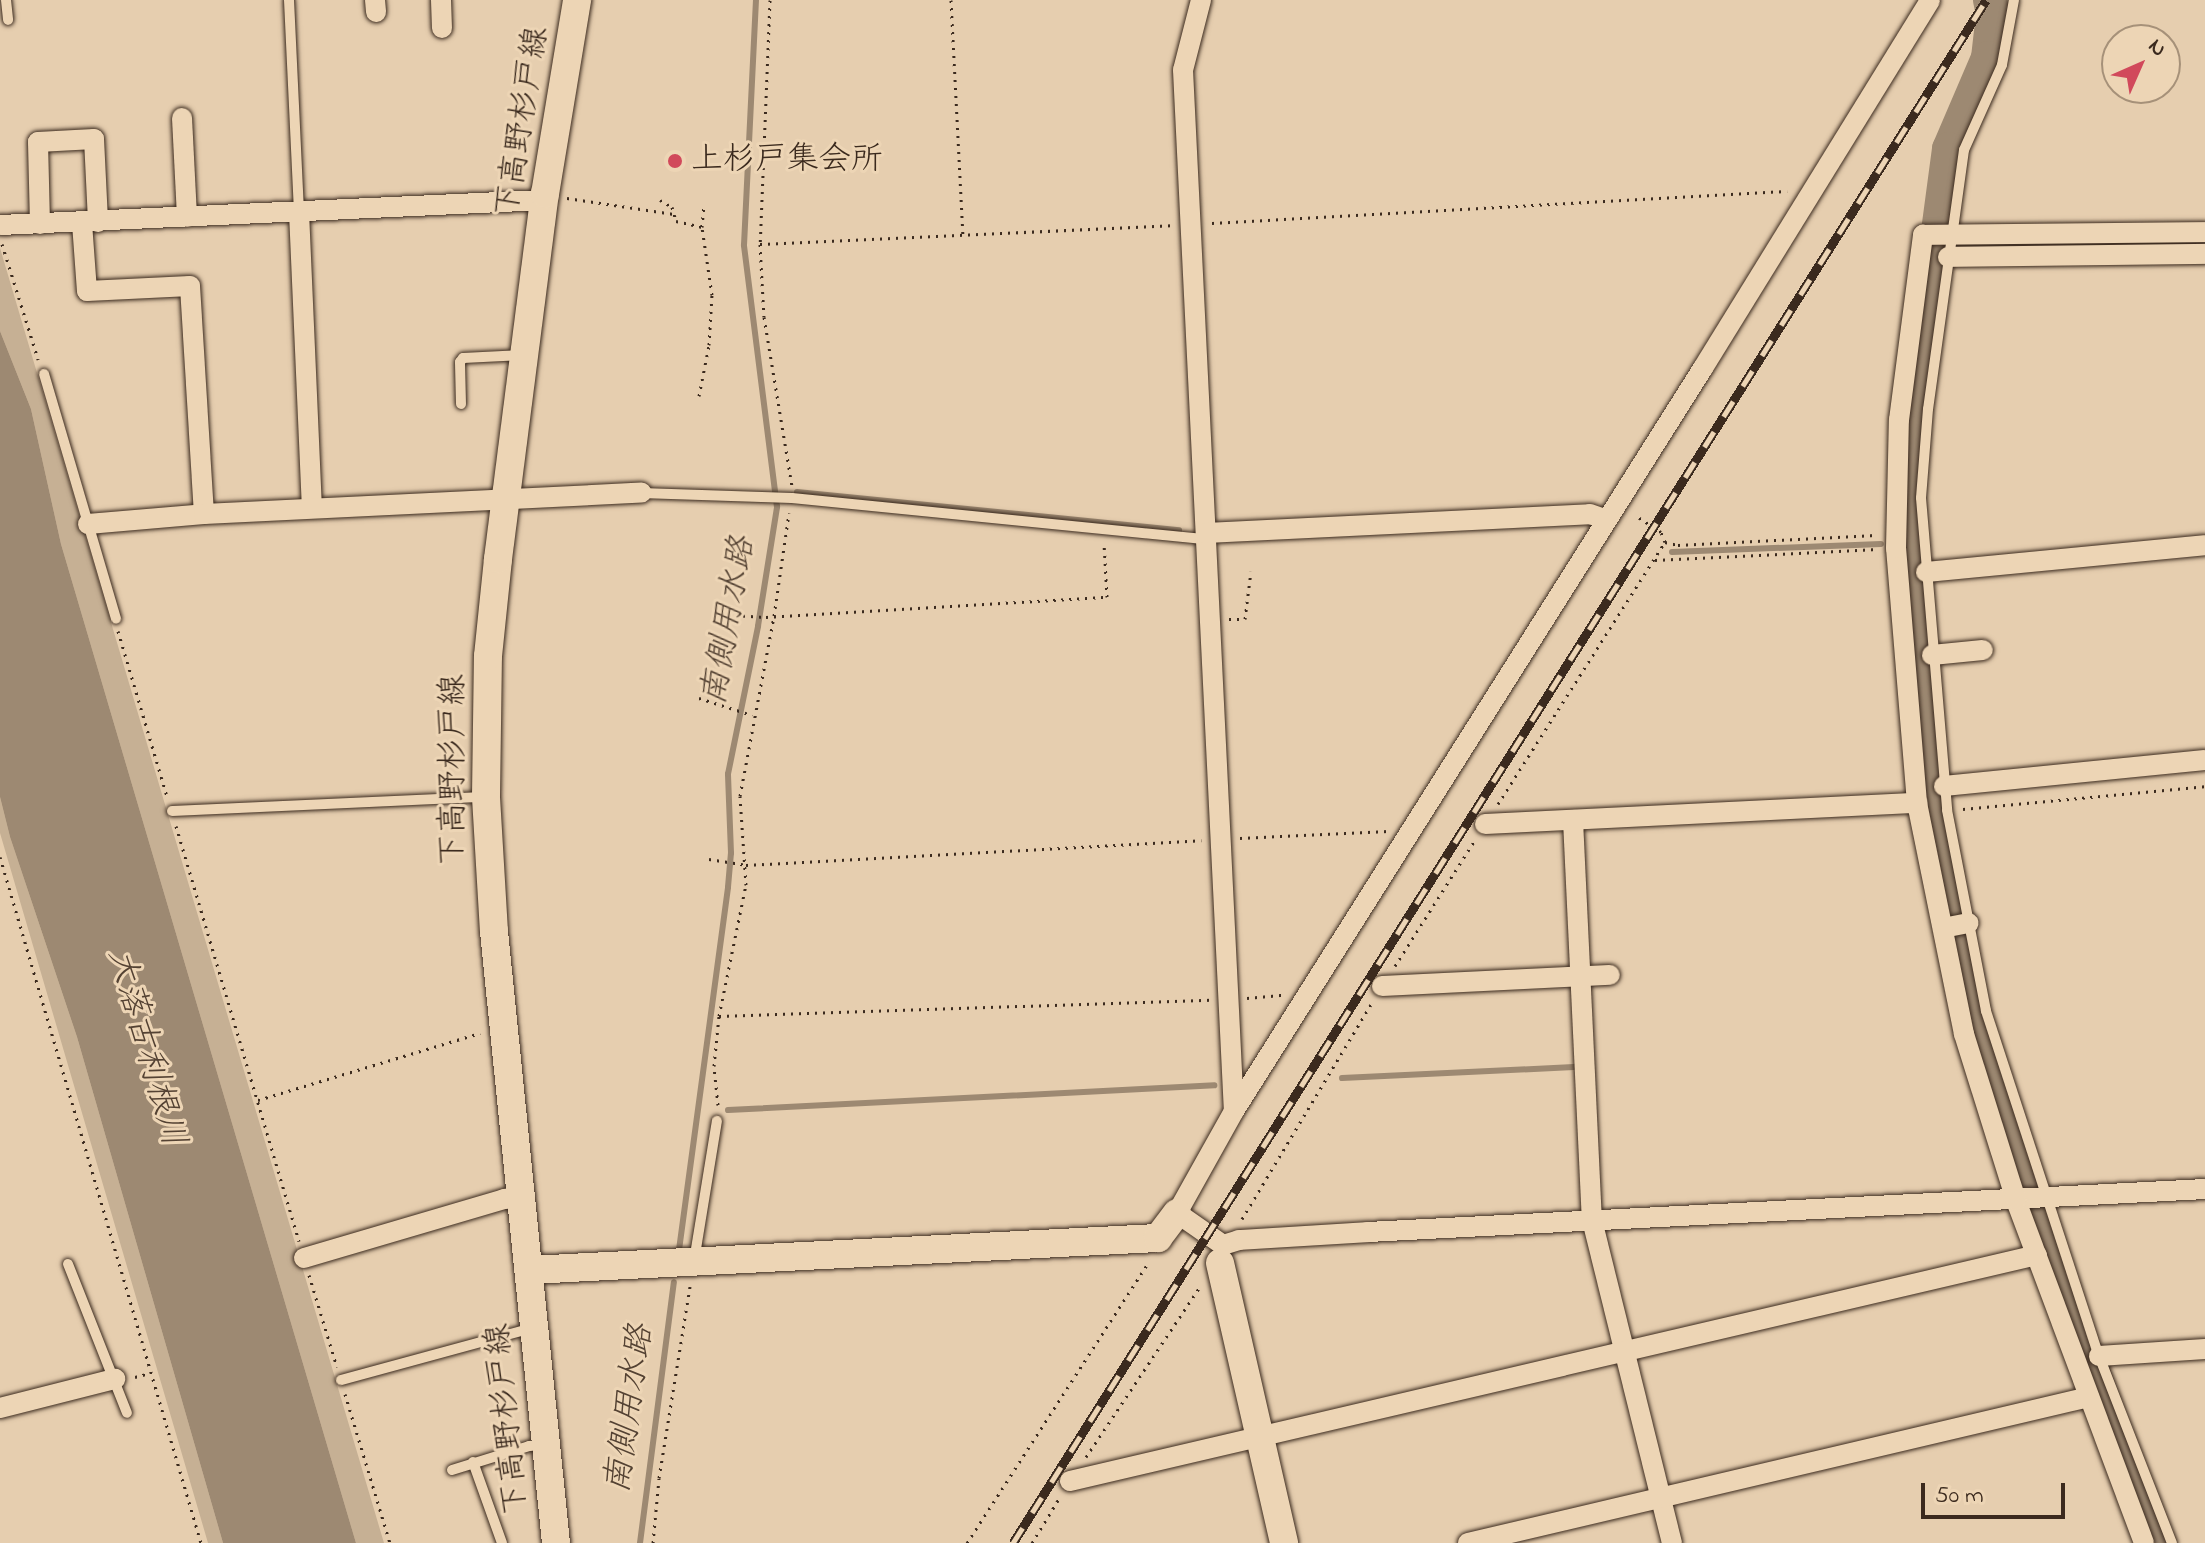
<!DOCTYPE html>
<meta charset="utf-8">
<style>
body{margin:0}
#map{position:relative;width:2205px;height:1543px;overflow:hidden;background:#e6ceaf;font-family:"Indie Flower","Klee One",sans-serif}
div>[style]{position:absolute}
.green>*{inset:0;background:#c6b094}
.water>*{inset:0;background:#9d8972}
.stream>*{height:6px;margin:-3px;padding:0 3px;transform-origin:3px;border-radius:3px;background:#9d8972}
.river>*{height:34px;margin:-17px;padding:0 17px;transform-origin:17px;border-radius:17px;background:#9d8972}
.path>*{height:3px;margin-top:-1.5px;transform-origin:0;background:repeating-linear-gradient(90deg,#3b2a1e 0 2px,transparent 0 8px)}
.roads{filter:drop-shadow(0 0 2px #3b2a1e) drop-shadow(0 0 2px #3b2a1e)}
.lane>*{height:10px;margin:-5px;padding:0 5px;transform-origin:5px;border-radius:5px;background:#edd5b5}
.street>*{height:20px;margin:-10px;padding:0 10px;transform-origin:10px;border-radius:10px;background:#edd5b5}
.secondary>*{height:28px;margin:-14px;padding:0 14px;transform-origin:14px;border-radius:14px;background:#edd5b5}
.rail>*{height:9px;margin-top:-4.5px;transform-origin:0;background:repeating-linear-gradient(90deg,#edd5b5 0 18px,#3b2a1e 0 36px);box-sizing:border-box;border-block:2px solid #3b2a1e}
.dots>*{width:22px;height:22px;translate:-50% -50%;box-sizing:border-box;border:4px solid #edd5b5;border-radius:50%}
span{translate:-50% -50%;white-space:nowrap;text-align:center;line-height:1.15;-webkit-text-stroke:6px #edd5b5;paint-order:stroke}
.street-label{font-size:32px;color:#3b2a1e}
.poi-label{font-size:32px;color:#3b2a1e}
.left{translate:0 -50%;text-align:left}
.water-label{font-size:34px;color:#544233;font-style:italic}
.north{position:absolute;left:2101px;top:24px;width:80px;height:80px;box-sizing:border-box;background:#edd5b5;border:2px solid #a69179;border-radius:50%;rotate:45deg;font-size:22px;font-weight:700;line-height:32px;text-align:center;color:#3b2a1e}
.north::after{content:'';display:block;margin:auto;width:28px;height:36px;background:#d1495b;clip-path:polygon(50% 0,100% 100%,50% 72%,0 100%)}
.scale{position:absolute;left:1921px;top:1483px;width:144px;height:36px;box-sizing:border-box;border:4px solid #3b2a1e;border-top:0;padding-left:10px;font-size:24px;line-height:28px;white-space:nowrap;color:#3b2a1e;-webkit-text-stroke:6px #edd5b5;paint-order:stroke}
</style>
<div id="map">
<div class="green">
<i style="clip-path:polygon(0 248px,384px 1543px,356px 1543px,61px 544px,31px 409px,0 331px)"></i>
<i style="clip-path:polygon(0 797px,10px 837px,77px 1037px,223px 1543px,208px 1543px,0 833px)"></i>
</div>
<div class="water">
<i style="clip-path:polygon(0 331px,31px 409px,61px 544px,356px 1543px,223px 1543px,77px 1037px,10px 837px,0 797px)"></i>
</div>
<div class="stream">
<i style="left:797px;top:492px;width:384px;rotate:5.7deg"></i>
<i style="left:1672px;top:552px;width:209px;rotate:-2.2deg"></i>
<i style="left:1342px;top:1078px;width:237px;rotate:-2.7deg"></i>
<i style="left:728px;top:1110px;width:487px;rotate:-2.9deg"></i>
<i style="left:679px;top:1250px;width:366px;rotate:-82.3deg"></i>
<i style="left:728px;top:887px;width:34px;rotate:-85deg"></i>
<i style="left:731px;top:853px;width:79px;rotate:-92.2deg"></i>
<i style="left:728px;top:774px;width:151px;rotate:-78.5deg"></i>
<i style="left:758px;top:626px;width:121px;rotate:-80.9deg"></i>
<i style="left:777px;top:507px;width:264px;rotate:-97.2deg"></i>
<i style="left:744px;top:245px;width:245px;rotate:-87.2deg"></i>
<i style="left:640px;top:1543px;width:263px;rotate:-82.6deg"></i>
</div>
<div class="river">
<i style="left:1990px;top:0;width:14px;rotate:78deg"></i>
<i style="left:1993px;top:14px;width:44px;rotate:96.5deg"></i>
<i style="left:1988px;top:58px;width:99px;rotate:113.2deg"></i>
<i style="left:1949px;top:149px;width:287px;rotate:97.6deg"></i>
<i style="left:1911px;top:433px;width:65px;rotate:91.8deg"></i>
<i style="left:1909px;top:498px;width:157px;rotate:87.1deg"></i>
<i style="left:1917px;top:655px;width:153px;rotate:83.6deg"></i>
<i style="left:1934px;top:807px;width:226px;rotate:79.3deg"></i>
<i style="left:1976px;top:1029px;width:231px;rotate:72.1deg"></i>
<i style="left:2047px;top:1249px;width:314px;rotate:69.5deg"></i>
</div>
<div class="path">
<i style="left:770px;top:0;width:244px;rotate:92.3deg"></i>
<i style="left:760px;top:244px;width:73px;rotate:86.9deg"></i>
<i style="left:764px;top:317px;width:171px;rotate:80.6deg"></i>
<i style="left:951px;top:0;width:234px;rotate:87.1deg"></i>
<i style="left:567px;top:198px;width:108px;rotate:8.5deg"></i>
<i style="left:660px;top:200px;width:14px;rotate:30deg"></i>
<i style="left:672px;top:207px;width:15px;rotate:74deg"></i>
<i style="left:676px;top:221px;width:27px;rotate:13deg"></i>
<i style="left:702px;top:227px;width:22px;rotate:-85deg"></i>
<i style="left:1212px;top:223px;width:576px;rotate:-3.19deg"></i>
<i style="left:2px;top:244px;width:121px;rotate:72.6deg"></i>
<i style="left:760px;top:244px;width:412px;rotate:-2.6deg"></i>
<i style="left:699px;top:396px;width:52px;rotate:-78.9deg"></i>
<i style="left:709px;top:345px;width:50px;rotate:-86.6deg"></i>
<i style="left:712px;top:295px;width:69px;rotate:-98.4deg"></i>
<i style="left:1665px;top:542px;width:13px;rotate:13deg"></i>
<i style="left:1678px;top:545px;width:198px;rotate:-2.9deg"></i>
<i style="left:1655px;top:560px;width:223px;rotate:-2.8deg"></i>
<i style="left:735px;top:615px;width:31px;rotate:4deg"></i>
<i style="left:766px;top:617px;width:342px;rotate:-3.4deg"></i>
<i style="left:1107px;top:597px;width:54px;rotate:-93.2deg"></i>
<i style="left:1229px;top:619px;width:16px"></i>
<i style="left:1245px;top:619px;width:48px;rotate:-82.9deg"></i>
<i style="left:118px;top:631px;width:172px;rotate:73.5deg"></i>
<i style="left:699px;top:698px;width:56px;rotate:17.8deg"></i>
<i style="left:1498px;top:804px;width:311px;rotate:-57.5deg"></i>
<i style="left:1665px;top:542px;width:11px;rotate:-112deg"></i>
<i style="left:1661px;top:532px;width:31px;rotate:-147deg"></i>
<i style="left:1963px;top:809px;width:243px;rotate:-5.4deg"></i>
<i style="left:176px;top:826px;width:433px;rotate:73.5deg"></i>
<i style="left:1240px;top:838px;width:149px;rotate:-2.7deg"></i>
<i style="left:0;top:857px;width:715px;rotate:73.67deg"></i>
<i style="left:709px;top:859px;width:37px;rotate:9deg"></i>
<i style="left:746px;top:865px;width:456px;rotate:-3.1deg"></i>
<i style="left:1395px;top:966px;width:149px;rotate:-57.6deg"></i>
<i style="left:1247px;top:998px;width:36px;rotate:-5deg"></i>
<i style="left:719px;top:1016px;width:492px;rotate:-1.9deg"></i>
<i style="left:258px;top:1100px;width:232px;rotate:-16.8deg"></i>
<i style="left:718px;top:1105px;width:39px;rotate:-96deg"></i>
<i style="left:714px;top:1066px;width:50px;rotate:-84.3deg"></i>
<i style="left:719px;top:1016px;width:134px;rotate:-78.4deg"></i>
<i style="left:746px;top:885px;width:89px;rotate:-93.9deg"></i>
<i style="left:740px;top:796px;width:183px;rotate:-79.3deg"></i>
<i style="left:774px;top:616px;width:104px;rotate:-81.7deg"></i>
<i style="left:1242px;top:1219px;width:252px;rotate:-59deg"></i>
<i style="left:309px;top:1275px;width:96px;rotate:73.1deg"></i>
<i style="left:135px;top:1377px;width:16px;rotate:-15deg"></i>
<i style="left:345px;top:1394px;width:156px;rotate:73.2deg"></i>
<i style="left:1086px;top:1457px;width:205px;rotate:-56.2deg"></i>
<i style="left:653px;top:1543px;width:65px;rotate:-84.7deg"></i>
<i style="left:659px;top:1478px;width:194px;rotate:-80.8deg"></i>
<i style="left:967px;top:1543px;width:335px;rotate:-57.1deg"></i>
<i style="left:1032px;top:1543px;width:54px;rotate:-58.7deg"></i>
</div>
<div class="roads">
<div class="lane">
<i style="left:6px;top:0;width:20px;rotate:84deg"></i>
<i style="left:289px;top:0;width:212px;rotate:87.3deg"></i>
<i style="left:2014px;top:0;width:66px;rotate:100.5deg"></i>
<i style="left:2002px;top:65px;width:93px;rotate:114.1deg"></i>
<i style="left:1964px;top:150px;width:261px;rotate:97.9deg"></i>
<i style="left:1928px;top:409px;width:89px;rotate:94.5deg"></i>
<i style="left:1921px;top:498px;width:313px;rotate:85.2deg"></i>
<i style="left:1947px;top:810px;width:205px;rotate:79deg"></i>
<i style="left:1986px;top:1011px;width:363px;rotate:71.9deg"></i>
<i style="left:2099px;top:1356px;width:201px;rotate:68.7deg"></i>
<i style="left:44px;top:374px;width:255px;rotate:73.6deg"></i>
<i style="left:461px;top:404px;width:42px;rotate:-91.4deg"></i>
<i style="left:460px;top:362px;width:5px;rotate:-53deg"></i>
<i style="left:463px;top:358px;width:60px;rotate:-2.9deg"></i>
<i style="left:641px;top:493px;width:151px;rotate:1.9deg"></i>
<i style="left:792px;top:498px;width:416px;rotate:5.7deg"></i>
<i style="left:172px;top:811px;width:312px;rotate:-2.6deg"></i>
<i style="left:694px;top:1261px;width:142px;rotate:-80.7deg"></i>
<i style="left:68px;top:1264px;width:160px;rotate:68.4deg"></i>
<i style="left:341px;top:1380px;width:198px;rotate:-15.2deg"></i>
<i style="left:473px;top:1462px;width:86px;rotate:70.3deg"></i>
<i style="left:452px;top:1470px;width:81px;rotate:-17.3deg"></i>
<i style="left:529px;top:1446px;width:13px;rotate:-4deg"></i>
</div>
<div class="street">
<i style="left:375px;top:0;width:12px;rotate:85deg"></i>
<i style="left:441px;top:0;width:28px;rotate:88deg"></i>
<i style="left:1201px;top:0;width:72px;rotate:104.4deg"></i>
<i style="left:1183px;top:70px;width:1042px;rotate:87.2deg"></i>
<i style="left:182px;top:118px;width:99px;rotate:87.1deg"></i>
<i style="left:299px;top:212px;width:296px;rotate:87.5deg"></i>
<i style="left:82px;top:223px;width:68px;rotate:85.8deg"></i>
<i style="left:87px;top:291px;width:103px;rotate:-2.8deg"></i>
<i style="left:190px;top:286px;width:228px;rotate:86.5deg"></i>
<i style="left:40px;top:224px;width:82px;rotate:-91.4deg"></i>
<i style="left:38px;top:142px;width:56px;rotate:-3.1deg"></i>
<i style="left:94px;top:139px;width:83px;rotate:87.2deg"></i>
<i style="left:0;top:225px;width:546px;rotate:-2.63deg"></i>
<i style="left:1948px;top:257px;width:257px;rotate:-0.7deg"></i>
<i style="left:88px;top:524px;width:116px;rotate:-4.9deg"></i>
<i style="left:204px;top:514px;width:438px;rotate:-2.8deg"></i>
<i style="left:1206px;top:533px;width:384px;rotate:-2.8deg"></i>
<i style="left:1590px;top:514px;width:18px;rotate:19deg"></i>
<i style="left:1926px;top:572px;width:280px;rotate:-5.5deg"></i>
<i style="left:1932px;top:655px;width:51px;rotate:-5.6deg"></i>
<i style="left:1944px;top:786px;width:262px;rotate:-5.7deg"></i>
<i style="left:1573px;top:820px;width:400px;rotate:87.3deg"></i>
<i style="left:1592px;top:1220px;width:333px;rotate:76.1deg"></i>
<i style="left:1485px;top:824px;width:433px;rotate:-2.8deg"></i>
<i style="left:1943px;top:928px;width:26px;rotate:-11deg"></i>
<i style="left:1382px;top:986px;width:228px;rotate:-2.8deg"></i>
<i style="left:1223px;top:1245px;width:56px;rotate:-145.2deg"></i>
<i style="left:1177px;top:1213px;width:117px;rotate:-60.8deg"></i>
<i style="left:1234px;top:1111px;width:879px;rotate:-57.74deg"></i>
<i style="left:1703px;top:368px;width:432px;rotate:-58.3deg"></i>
<i style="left:1223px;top:1245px;width:17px;rotate:-17deg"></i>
<i style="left:1239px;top:1240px;width:129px;rotate:-3.5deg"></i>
<i style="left:1368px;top:1232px;width:838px;rotate:-2.94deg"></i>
<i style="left:304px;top:1258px;width:209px;rotate:-16.4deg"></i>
<i style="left:504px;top:1199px;width:18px;rotate:-6deg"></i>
<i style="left:2099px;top:1356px;width:106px;rotate:-3.8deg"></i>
<i style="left:0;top:1408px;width:119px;rotate:-14.2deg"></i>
<i style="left:1070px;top:1481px;width:993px;rotate:-13.15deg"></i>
<i style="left:1468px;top:1543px;width:638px;rotate:-13.23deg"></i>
<i style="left:2144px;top:1543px;width:366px;rotate:-110.5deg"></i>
<i style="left:2016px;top:1200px;width:174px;rotate:-107.4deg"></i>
<i style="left:1964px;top:1034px;width:236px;rotate:-101.5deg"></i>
<i style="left:1917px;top:803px;width:256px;rotate:-94.7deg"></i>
<i style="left:1896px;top:548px;width:128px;rotate:-88.7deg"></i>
<i style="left:1899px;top:420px;width:187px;rotate:-82.6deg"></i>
<i style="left:1923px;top:235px;width:282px;rotate:-0.6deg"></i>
</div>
<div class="secondary">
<i style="left:1220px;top:1263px;width:287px;rotate:77.1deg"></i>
<i style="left:530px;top:1270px;width:629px;rotate:-2.92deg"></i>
<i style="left:1158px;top:1238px;width:31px;rotate:-53deg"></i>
<i style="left:556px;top:1543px;width:614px;rotate:-95.79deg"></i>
<i style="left:494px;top:932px;width:136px;rotate:-93.4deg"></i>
<i style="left:486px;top:796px;width:140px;rotate:-89.2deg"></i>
<i style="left:488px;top:656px;width:98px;rotate:-84.1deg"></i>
<i style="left:498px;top:559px;width:368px;rotate:-82.7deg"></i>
<i style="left:545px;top:194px;width:197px;rotate:-80.6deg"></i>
</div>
</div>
<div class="rail">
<i style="left:1013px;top:1543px;width:1824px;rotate:-57.76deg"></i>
</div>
<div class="dots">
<i style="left:675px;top:161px;background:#d1495b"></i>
</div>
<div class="street-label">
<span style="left:524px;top:122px;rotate:-81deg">下高野杉戸線</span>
<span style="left:455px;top:770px;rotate:-90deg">下高野杉戸線</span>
<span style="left:509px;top:1419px;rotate:-96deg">下高野杉戸線</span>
</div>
<div class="poi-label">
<span class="left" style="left:691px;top:161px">上杉戸集会所</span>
</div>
<div class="water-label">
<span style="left:730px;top:621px;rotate:-80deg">南側用水路</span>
<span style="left:145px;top:1048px;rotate:74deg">大落古利根川</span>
<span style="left:631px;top:1409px;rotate:-82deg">南側用水路</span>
</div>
<div class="north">N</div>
<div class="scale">50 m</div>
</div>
